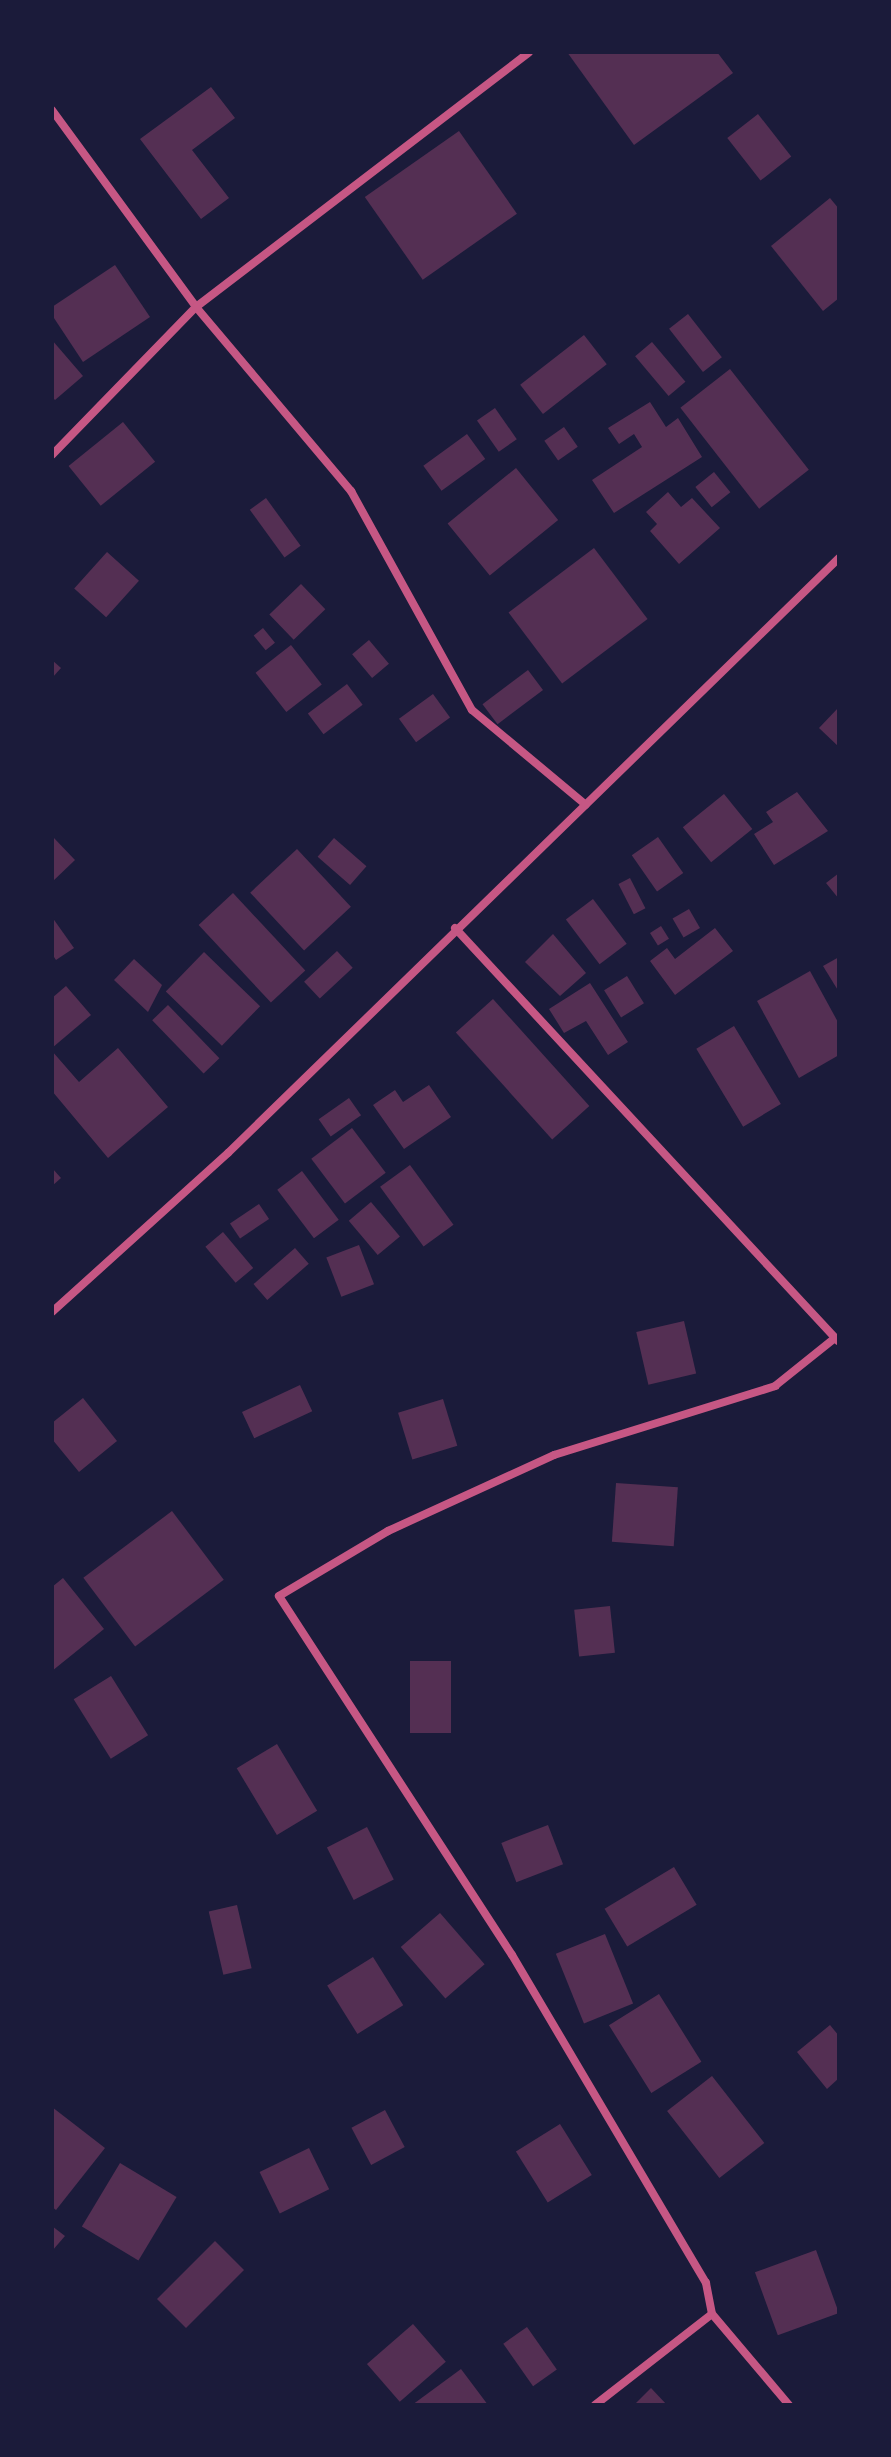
<!DOCTYPE html>
<style>
body{margin:0}
#map{position:relative;width:891px;height:2457px;overflow:hidden;background:#1b1b3a;font-family:Quicksand,sans-serif}
div>[style]{position:absolute}
.building>*{inset:0;background:#542f53;transform-origin:0 0}
.minor>*{height:8px;margin:-4px;padding:0 4px;transform-origin:4px;border-radius:4px;background:#c65784}
span{translate:-50% -50%;white-space:nowrap;text-align:center;line-height:1.15;-webkit-text-stroke:6px #1b1b3a;paint-order:stroke}
.frame{position:absolute;inset:0;border:54px solid #1b1b3a;pointer-events:none}
</style>
<div id="map">
<div class="building">
<i style="clip-path:polygon(567px 52px,717px 52px,733px 73px,634px 145px)"></i>
<i style="clip-path:polygon(211px 87px,235px 118px,192px 150px,229px 198px,201px 219px,140px 139px)"></i>
<i style="left:758px;top:114px;width:54px;height:39px;rotate:52deg"></i>
<i style="left:459px;top:131px;width:101px;height:115px;rotate:55deg"></i>
<i style="clip-path:polygon(830px 198px,839px 209px,839px 298px,823px 311px,771px 246px)"></i>
<i style="clip-path:polygon(115px 265px,150px 317px,83px 362px,52px 315px,52px 307px)"></i>
<i style="left:688px;top:314px;width:55px;height:24px;rotate:52deg"></i>
<i style="left:584px;top:335px;width:37px;height:81px;rotate:52deg"></i>
<i style="clip-path:polygon(52px 340px,83px 376px,55px 400px,52px 397px)"></i>
<i style="left:652px;top:342px;width:52px;height:22px;rotate:50deg"></i>
<i style="left:730px;top:369px;width:128px;height:63px;rotate:52deg"></i>
<i style="clip-path:polygon(650px 402px,666px 427px,678px 418px,702px 457px,614px 513px,592px 480px,642px 447px,634px 434px,619px 444px,608px 428px)"></i>
<i style="left:495px;top:408px;width:38px;height:22px;rotate:55deg"></i>
<i style="left:123px;top:422px;width:51px;height:70px;rotate:51deg"></i>
<i style="left:564px;top:427px;width:24px;height:24px;rotate:55deg"></i>
<i style="left:467px;top:434px;width:31px;height:54px;rotate:54deg"></i>
<i style="left:516px;top:468px;width:67px;height:88px;rotate:51deg"></i>
<i style="left:714px;top:472px;width:26px;height:24px;rotate:51deg"></i>
<i style="clip-path:polygon(668px 492px,681px 507px,692px 498px,720px 528px,679px 564px,650px 531px,657px 524px,646px 512px)"></i>
<i style="left:266px;top:498px;width:59px;height:20px;rotate:54deg"></i>
<i style="left:594px;top:548px;width:89px;height:107px;rotate:53deg"></i>
<i style="left:107px;top:552px;width:43px;height:49px;rotate:42deg"></i>
<i style="left:301px;top:584px;width:35px;height:44px;rotate:46deg"></i>
<i style="left:263px;top:628px;width:19px;height:12px;rotate:51deg"></i>
<i style="left:369px;top:640px;width:31px;height:22px;rotate:50deg"></i>
<i style="left:291px;top:645px;width:50px;height:45px;rotate:52deg"></i>
<i style="clip-path:polygon(52px 660px,61px 668px,52px 678px)"></i>
<i style="left:528px;top:670px;width:25px;height:57px;rotate:53deg"></i>
<i style="left:347px;top:684px;width:26px;height:49px;rotate:53deg"></i>
<i style="left:433px;top:694px;width:29px;height:42px;rotate:54deg"></i>
<i style="clip-path:polygon(839px 707px,839px 747px,819px 728px)"></i>
<i style="clip-path:polygon(797px 792px,828px 831px,774px 865px,754px 834px,773px 822px,766px 812px)"></i>
<i style="left:724px;top:794px;width:45px;height:53px;rotate:51deg"></i>
<i style="clip-path:polygon(53px 837px,75px 860px,52px 882px,52px 838px)"></i>
<i style="left:658px;top:837px;width:44px;height:32px;rotate:55deg"></i>
<i style="left:334px;top:838px;width:43px;height:25px;rotate:41deg"></i>
<i style="left:297px;top:849px;width:79px;height:64px;rotate:47deg"></i>
<i style="clip-path:polygon(839px 873px,839px 899px,826px 883px)"></i>
<i style="left:630px;top:878px;width:34px;height:13px;rotate:63deg"></i>
<i style="left:233px;top:893px;width:106px;height:47px;rotate:47deg"></i>
<i style="left:593px;top:899px;width:56px;height:34px;rotate:53deg"></i>
<i style="left:689px;top:909px;width:22px;height:19px;rotate:60deg"></i>
<i style="clip-path:polygon(52px 917px,74px 948px,56px 960px,52px 954px)"></i>
<i style="left:661px;top:926px;width:15px;height:13px;rotate:58deg"></i>
<i style="clip-path:polygon(715px 928px,733px 951px,675px 995px,650px 961px,667px 948px,675px 959px)"></i>
<i style="clip-path:polygon(553px 934px,586px 973px,560px 996px,525px 962px)"></i>
<i style="left:337px;top:951px;width:23px;height:45px;rotate:47deg"></i>
<i style="left:204px;top:952px;width:78px;height:55px;rotate:44deg"></i>
<i style="clip-path:polygon(839px 957px,839px 992px,823px 966px)"></i>
<i style="clip-path:polygon(134px 959px,162px 985px,148px 1012px,114px 980px)"></i>
<i style="clip-path:polygon(810px 971px,839px 1024px,839px 1055px,799px 1078px,757px 1001px)"></i>
<i style="left:627px;top:976px;width:32px;height:27px;rotate:58deg"></i>
<i style="clip-path:polygon(590px 983px,628px 1042px,608px 1055px,586px 1021px,564px 1033px,549px 1009px)"></i>
<i style="clip-path:polygon(66px 986px,91px 1015px,52px 1048px,52px 998px)"></i>
<i style="left:493px;top:999px;width:144px;height:50px;rotate:48deg"></i>
<i style="left:168px;top:1005px;width:74px;height:22px;rotate:46deg"></i>
<i style="left:734px;top:1026px;width:91px;height:44px;rotate:59deg"></i>
<i style="clip-path:polygon(118px 1048px,168px 1107px,108px 1158px,52px 1091px,52px 1051px,79px 1082px)"></i>
<i style="clip-path:polygon(429px 1085px,451px 1117px,404px 1149px,373px 1105px,395px 1090px,403px 1102px)"></i>
<i style="left:349px;top:1098px;width:21px;height:37px;rotate:55deg"></i>
<i style="left:352px;top:1128px;width:56px;height:51px;rotate:53deg"></i>
<i style="left:410px;top:1165px;width:74px;height:37px;rotate:54deg"></i>
<i style="clip-path:polygon(52px 1168px,61px 1178px,52px 1186px)"></i>
<i style="left:302px;top:1171px;width:61px;height:31px;rotate:53deg"></i>
<i style="left:371px;top:1202px;width:45px;height:29px;rotate:50deg"></i>
<i style="left:259px;top:1204px;width:18px;height:35px;rotate:56deg"></i>
<i style="left:223px;top:1232px;width:47px;height:23px;rotate:50deg"></i>
<i style="left:359px;top:1245px;width:42px;height:35px;rotate:69deg"></i>
<i style="left:295px;top:1248px;width:21px;height:55px;rotate:49deg"></i>
<i style="left:684px;top:1321px;width:54px;height:49px;rotate:77deg"></i>
<i style="left:300px;top:1385px;width:29px;height:64px;rotate:65deg"></i>
<i style="clip-path:polygon(83px 1398px,117px 1441px,79px 1472px,52px 1439px,52px 1423px)"></i>
<i style="left:443px;top:1399px;width:49px;height:47px;rotate:73deg"></i>
<i style="left:616px;top:1483px;width:62px;height:59px;rotate:4deg"></i>
<i style="left:172px;top:1511px;width:86px;height:111px;rotate:53deg"></i>
<i style="clip-path:polygon(63px 1578px,104px 1629px,52px 1671px,52px 1587px)"></i>
<i style="left:610px;top:1606px;width:47px;height:36px;rotate:84deg"></i>
<i style="left:410px;top:1661px;width:41px;height:72px"></i>
<i style="left:111px;top:1676px;width:70px;height:44px;rotate:58deg"></i>
<i style="left:277px;top:1744px;width:78px;height:47px;rotate:59deg"></i>
<i style="left:548px;top:1825px;width:42px;height:50px;rotate:69deg"></i>
<i style="left:367px;top:1827px;width:59px;height:45px;rotate:63deg"></i>
<i style="left:674px;top:1867px;width:44px;height:81px;rotate:59deg"></i>
<i style="left:237px;top:1905px;width:65px;height:29px;rotate:77deg"></i>
<i style="left:440px;top:1913px;width:68px;height:52px;rotate:49deg"></i>
<i style="left:605px;top:1934px;width:75px;height:53px;rotate:68deg"></i>
<i style="left:373px;top:1957px;width:57px;height:54px;rotate:58deg"></i>
<i style="left:659px;top:1994px;width:80px;height:59px;rotate:58deg"></i>
<i style="clip-path:polygon(830px 2025px,839px 2036px,839px 2078px,827px 2089px,797px 2052px)"></i>
<i style="left:712px;top:2076px;width:85px;height:57px;rotate:52deg"></i>
<i style="clip-path:polygon(52px 2107px,105px 2148px,56px 2210px,52px 2207px)"></i>
<i style="left:385px;top:2110px;width:42px;height:38px;rotate:62deg"></i>
<i style="left:560px;top:2124px;width:60px;height:52px;rotate:58deg"></i>
<i style="left:309px;top:2148px;width:46px;height:55px;rotate:64deg"></i>
<i style="left:120px;top:2163px;width:66px;height:74px;rotate:31deg"></i>
<i style="clip-path:polygon(52px 2226px,65px 2236px,52px 2251px)"></i>
<i style="left:215px;top:2241px;width:41px;height:82px;rotate:45deg"></i>
<i style="left:816px;top:2250px;width:67px;height:65px;rotate:70deg"></i>
<i style="left:413px;top:2324px;width:50px;height:61px;rotate:49deg"></i>
<i style="left:527px;top:2327px;width:52px;height:29px;rotate:55deg"></i>
<i style="clip-path:polygon(461px 2369px,488px 2405px,412px 2405px)"></i>
<i style="clip-path:polygon(651px 2388px,667px 2405px,634px 2405px)"></i>
</div>
<div class="minor">
<i style="left:52px;top:110px;width:244px;rotate:53.8deg"></i>
<i style="left:196px;top:307px;width:241px;rotate:49.9deg"></i>
<i style="left:351px;top:491px;width:250px;rotate:61.1deg"></i>
<i style="left:472px;top:710px;width:148px;rotate:39.8deg"></i>
<i style="left:52px;top:455px;width:206px;rotate:-45.8deg"></i>
<i style="left:196px;top:307px;width:419px;rotate:-37.4deg"></i>
<i style="left:455px;top:928px;width:563px;rotate:47.16deg"></i>
<i style="left:52px;top:1312px;width:237px;rotate:-42.1deg"></i>
<i style="left:228px;top:1153px;width:853px;rotate:-44.24deg"></i>
<i style="left:595px;top:2405px;width:148px;rotate:-37.9deg"></i>
<i style="left:789px;top:2405px;width:119px;rotate:-130.2deg"></i>
<i style="left:712px;top:2314px;width:32px;rotate:-101deg"></i>
<i style="left:706px;top:2283px;width:381px;rotate:-120.6deg"></i>
<i style="left:512px;top:1955px;width:428px;rotate:-123deg"></i>
<i style="left:279px;top:1596px;width:127px;rotate:-30.8deg"></i>
<i style="left:388px;top:1531px;width:183px;rotate:-24.6deg"></i>
<i style="left:554px;top:1455px;width:232px;rotate:-17.3deg"></i>
<i style="left:775px;top:1386px;width:77px;rotate:-38.7deg"></i>
</div>
<div class="frame"></div>
</div>
